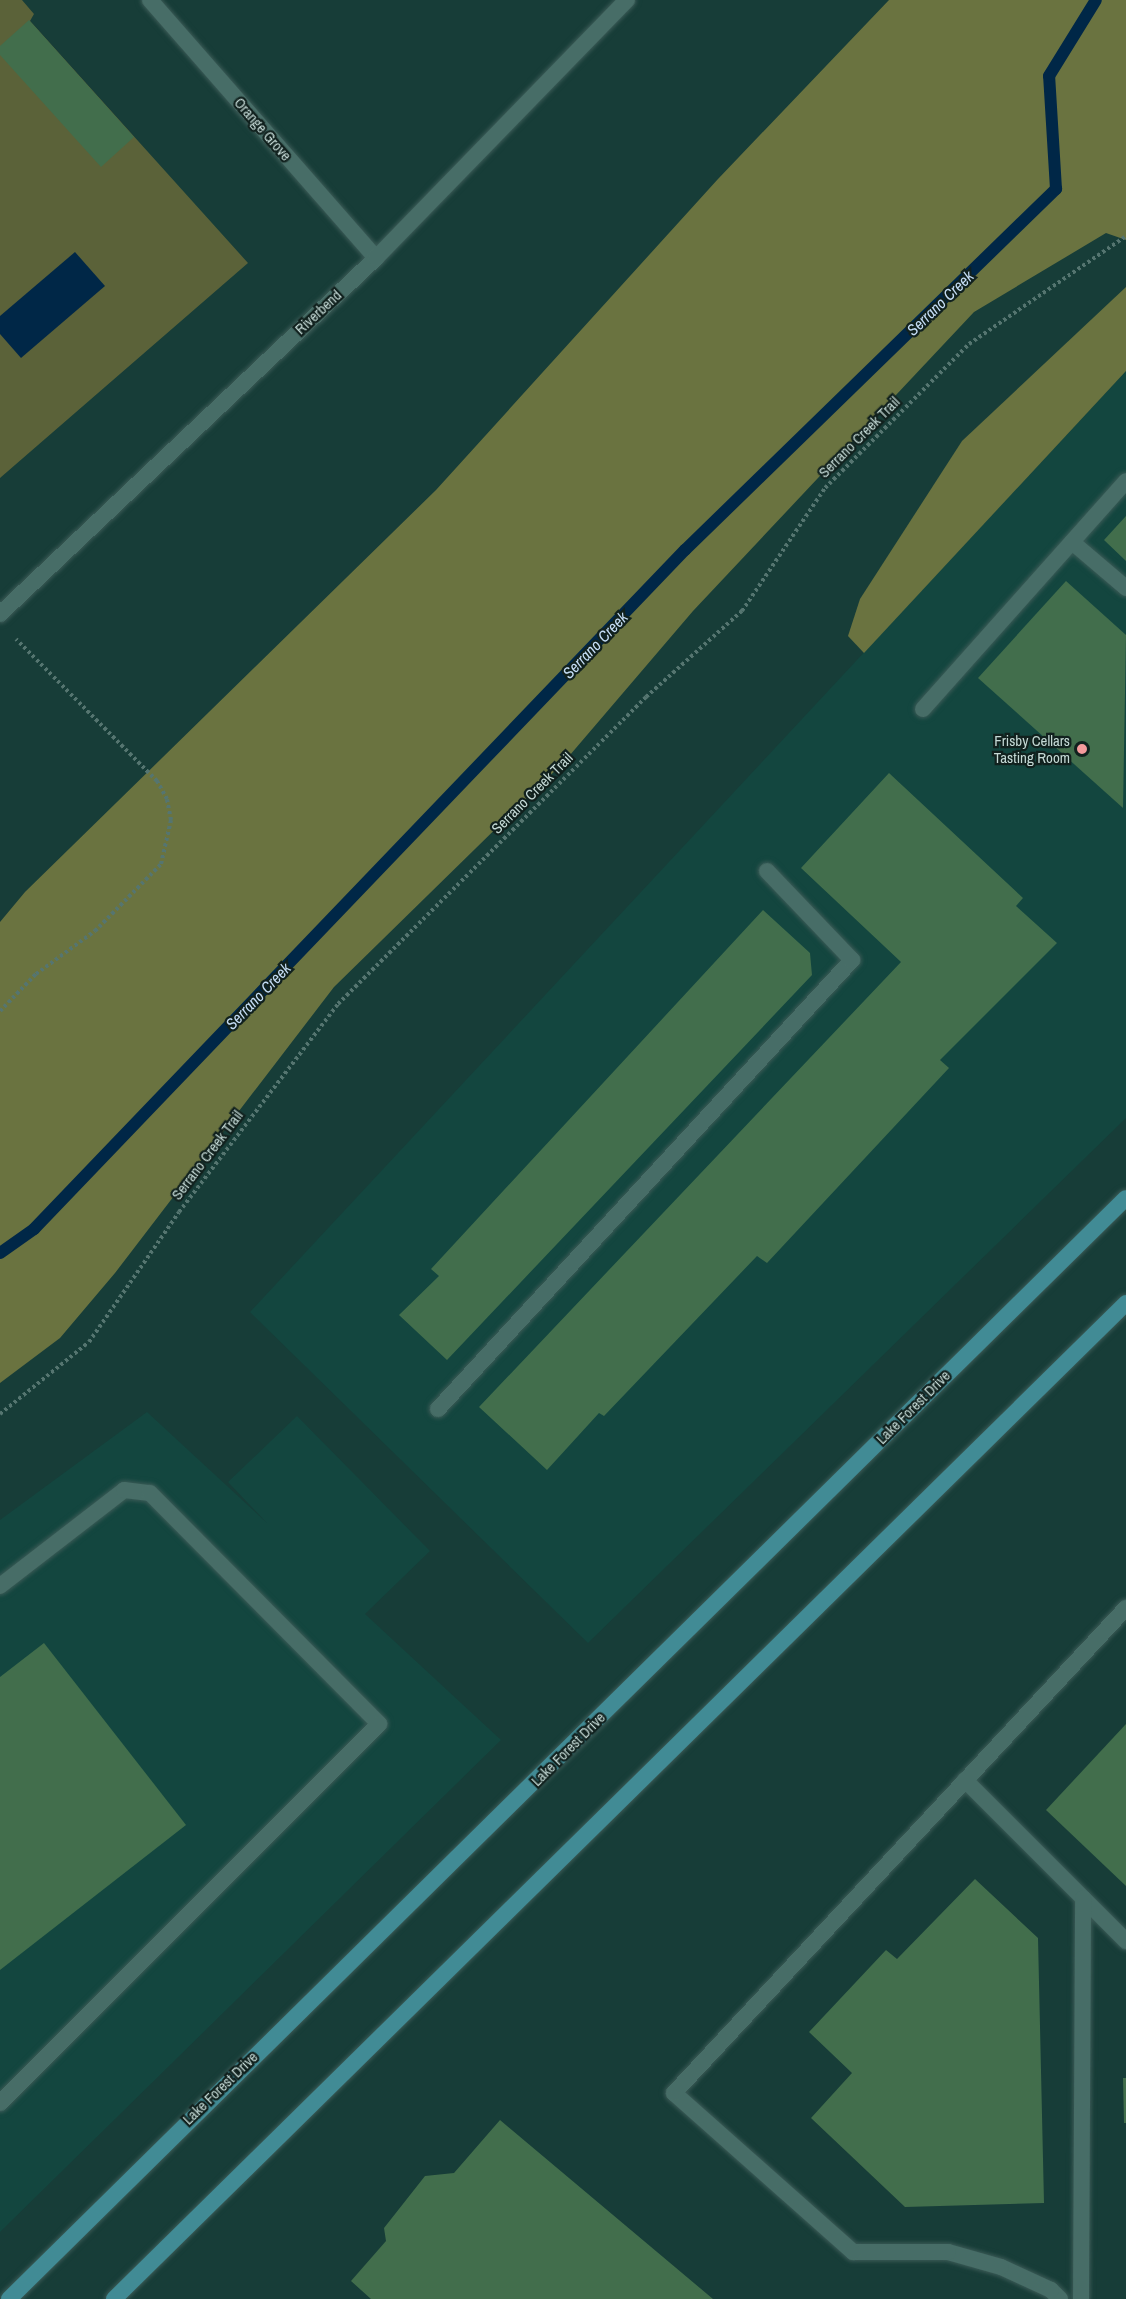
<!DOCTYPE html>
<style>
body{margin:0}
#map{position:relative;width:1126px;height:2299px;overflow:hidden;background:#173d38;font-family:"Archivo Narrow",sans-serif}
div>[style]{position:absolute}
.built>*{inset:0;background:#13463f}
.green>*{inset:0;background:#5b6239}
.forest>*{inset:0;background:#6a7340}
.water>*{inset:0;background:#002747}
.stream>*{height:12px;margin:-6px;padding:0 6px;transform-origin:6px;border-radius:6px;background:#002747}
.building>*{inset:0;background:#426e4c}
.path>*{height:4px;margin-top:-2px;transform-origin:0;background:repeating-linear-gradient(90deg,#557570 0 3px,transparent 0 6px)}
.roads{filter:drop-shadow(0 0 2px #3b5a56) drop-shadow(0 0 2px #3b5a56)}
.service>*{height:16px;margin:-8px;padding:0 8px;transform-origin:8px;border-radius:8px;background:#476d67}
.minor>*{height:16px;margin:-8px;padding:0 8px;transform-origin:8px;border-radius:8px;background:#476d67}
.primary>*{height:16px;margin:-8px;padding:0 8px;transform-origin:8px;border-radius:8px;background:#418b95}
.dots>*{width:16px;height:16px;translate:-50% -50%;box-sizing:border-box;border:3px solid #11211e;border-radius:50%}
span{translate:-50% -50%;white-space:nowrap;text-align:center;line-height:1.15;-webkit-text-stroke:4.5px #11211e;paint-order:stroke}
.street-label{font-size:15px;color:#c4d9d5}
.poi-label{font-size:15px;color:#c4d9d5}
.right{translate:-100% -50%;text-align:right}
.water-label{font-size:16px;color:#c5ddf5;font-style:italic}
</style>
<div id="map">
<div class="built">
<i style="clip-path:polygon(1126px 371px,1126px 1118px,588px 1643px,250px 1312px)"></i>
<i style="clip-path:polygon(147px 1412px,267px 1523px,228px 1482px,297px 1416px,430px 1551px,365px 1614px,501px 1740px,0 2232px,0 1520px)"></i>
</div>
<div class="green">
<i style="clip-path:polygon(0 0,22px 0,34px 14px,30px 21px,248px 263px,0 478px)"></i>
</div>
<div class="forest">
<i style="clip-path:polygon(889px 0,1126px 0,1126px 240px,1106px 233px,974px 312px,693px 611px,564px 762px,334px 987px,115px 1273px,60px 1338px,0 1383px,0 922px,25px 892px,436px 490px,718px 179px)"></i>
<i style="clip-path:polygon(1126px 287px,1126px 371px,864px 653px,848px 636px,860px 599px,962px 441px)"></i>
</div>
<div class="water">
<i style="clip-path:polygon(75px 252px,105px 286px,21px 358px,0 334px,0 316px)"></i>
</div>
<div class="stream">
<i style="left:0;top:1253px;width:42px;rotate:-35.2deg"></i>
<i style="left:34px;top:1229px;width:941px;rotate:-46.21deg"></i>
<i style="left:685px;top:550px;width:518px;rotate:-44.22deg"></i>
<i style="left:1056px;top:189px;width:113px;rotate:-93.5deg"></i>
<i style="left:1049px;top:76px;width:89px;rotate:-58.3deg"></i>
</div>
<div class="building">
<i style="clip-path:polygon(29px 20px,134px 137px,101px 167px,0 55px,0 46px)"></i>
<i style="clip-path:polygon(1126px 516px,1126px 561px,1104px 540px)"></i>
<i style="clip-path:polygon(1066px 581px,1126px 635px,1123px 808px,978px 678px)"></i>
<i style="clip-path:polygon(889px 773px,1023px 898px,1016px 906px,1057px 943px,940px 1060px,949px 1068px,767px 1263px,757px 1256px,604px 1416px,599px 1413px,547px 1470px,479px 1407px,901px 962px,801px 868px)"></i>
<i style="clip-path:polygon(763px 910px,810px 953px,812px 975px,447px 1360px,399px 1315px,439px 1276px,431px 1269px)"></i>
<i style="clip-path:polygon(44px 1643px,186px 1825px,0 1970px,0 1677px)"></i>
<i style="clip-path:polygon(1126px 1724px,1126px 1886px,1046px 1810px)"></i>
<i style="clip-path:polygon(975px 1879px,1038px 1938px,1044px 2203px,905px 2207px,811px 2118px,852px 2073px,809px 2032px,886px 1950px,897px 1959px)"></i>
<i style="clip-path:polygon(1123px 2078px,1126px 2078px,1126px 2123px,1124px 2123px)"></i>
<i style="clip-path:polygon(500px 2120px,713px 2299px,371px 2299px,351px 2281px,386px 2241px,384px 2228px,425px 2176px,454px 2173px)"></i>
</div>
<div class="path">
<i style="left:0;top:1011px;width:52px;rotate:-45.8deg"></i>
<i style="left:36px;top:974px;width:73px;rotate:-36.1deg"></i>
<i style="left:95px;top:931px;width:94px;rotate:-45.4deg"></i>
<i style="left:161px;top:864px;width:45px;rotate:-77.2deg"></i>
<i style="left:171px;top:820px;width:21px;rotate:-101deg"></i>
<i style="left:167px;top:799px;width:21px;rotate:-119deg"></i>
<i style="left:157px;top:781px;width:200px;rotate:-134.8deg"></i>
<i style="left:0;top:1414px;width:114px;rotate:-39deg"></i>
<i style="left:89px;top:1342px;width:158px;rotate:-55.3deg"></i>
<i style="left:179px;top:1212px;width:262px;rotate:-52.6deg"></i>
<i style="left:338px;top:1004px;width:435px;rotate:-44.9deg"></i>
<i style="left:646px;top:697px;width:129px;rotate:-41.9deg"></i>
<i style="left:742px;top:611px;width:148px;rotate:-56deg"></i>
<i style="left:825px;top:488px;width:204px;rotate:-45deg"></i>
<i style="left:969px;top:344px;width:191px;rotate:-34.5deg"></i>
</div>
<div class="roads">
<div class="service">
<i style="left:1072px;top:542px;width:71px;rotate:40.4deg"></i>
<i style="left:923px;top:709px;width:305px;rotate:-48.3deg"></i>
<i style="left:438px;top:1409px;width:611px;rotate:-47.32deg"></i>
<i style="left:852px;top:960px;width:123px;rotate:-133.7deg"></i>
<i style="left:0;top:1586px;width:157px;rotate:-37.7deg"></i>
<i style="left:124px;top:1490px;width:26px;rotate:7deg"></i>
<i style="left:150px;top:1493px;width:325px;rotate:45.2deg"></i>
<i style="left:379px;top:1724px;width:536px;rotate:135deg"></i>
<i style="left:965px;top:1780px;width:228px;rotate:45deg"></i>
<i style="left:1060px;top:2299px;width:13px;rotate:-135deg"></i>
<i style="left:1051px;top:2290px;width:55px;rotate:-155.3deg"></i>
<i style="left:1001px;top:2267px;width:55px;rotate:-164.2deg"></i>
<i style="left:948px;top:2252px;width:95px;rotate:180deg"></i>
<i style="left:853px;top:2252px;width:239px;rotate:-138.4deg"></i>
<i style="left:674px;top:2093px;width:663px;rotate:-47.02deg"></i>
<i style="left:1081px;top:2299px;width:401px;rotate:-89.7deg"></i>
</div>
<div class="minor">
<i style="left:150px;top:0;width:343px;rotate:48.8deg"></i>
<i style="left:0;top:614px;width:518px;rotate:-43.43deg"></i>
<i style="left:376px;top:258px;width:360px;rotate:-45.8deg"></i>
</div>
<div class="primary">
<i style="left:9px;top:2299px;width:1568px;rotate:-44.59deg"></i>
<i style="left:114px;top:2299px;width:1420px;rotate:-44.54deg"></i>
</div>
</div>
<div class="dots">
<i style="left:1082px;top:749px;background:#f59b9c"></i>
</div>
<div class="street-label">
<span style="left:263px;top:129px;rotate:49deg">Orange Grove</span>
<span style="left:318px;top:312px;rotate:-43deg">Riverbend</span>
<span style="left:859px;top:437px;rotate:-45deg">Serrano Creek Trail</span>
<span style="left:532px;top:793px;rotate:-45deg">Serrano Creek Trail</span>
<span style="left:207px;top:1155px;rotate:-53deg">Serrano Creek Trail</span>
<span style="left:913px;top:1407px;rotate:-45deg">Lake Forest Drive</span>
<span style="left:568px;top:1749px;rotate:-45deg">Lake Forest Drive</span>
<span style="left:220px;top:2088px;rotate:-44deg">Lake Forest Drive</span>
</div>
<div class="poi-label">
<span class="right" style="left:1070px;top:749px">Frisby Cellars<br>Tasting Room</span>
</div>
<div class="water-label">
<span style="left:940px;top:303px;rotate:-44deg">Serrano Creek</span>
<span style="left:595px;top:645px;rotate:-46deg">Serrano Creek</span>
<span style="left:258px;top:996px;rotate:-46deg">Serrano Creek</span>
</div>
</div>
